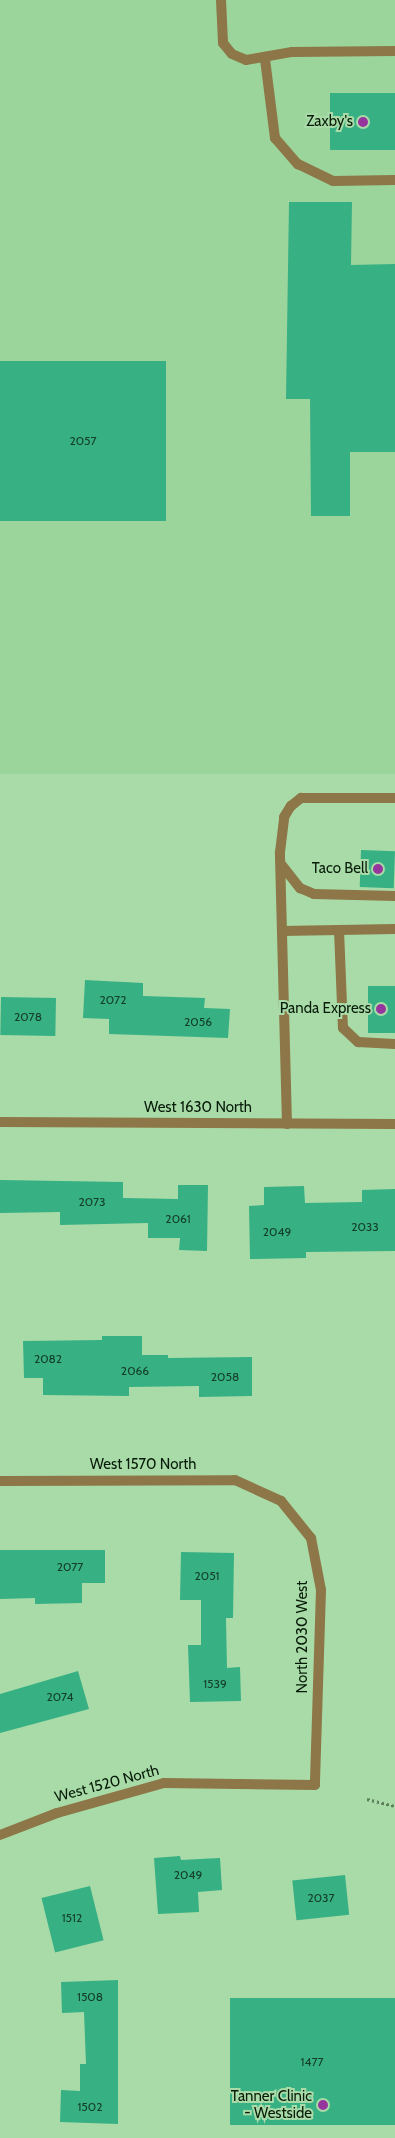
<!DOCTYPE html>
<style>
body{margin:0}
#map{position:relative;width:395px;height:2138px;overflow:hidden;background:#a8dba7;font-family:Cabin,sans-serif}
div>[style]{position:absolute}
.built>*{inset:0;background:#9bd59b;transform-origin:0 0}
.building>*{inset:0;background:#37b084;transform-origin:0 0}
.path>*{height:3px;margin-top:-1.5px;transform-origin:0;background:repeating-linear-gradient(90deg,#5b7f5b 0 2.5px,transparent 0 5px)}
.service>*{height:10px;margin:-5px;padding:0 5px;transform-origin:5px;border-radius:5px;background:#8d7647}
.minor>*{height:10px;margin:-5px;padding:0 5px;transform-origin:5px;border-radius:5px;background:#8d7647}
.dots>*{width:14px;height:14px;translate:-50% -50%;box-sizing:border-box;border:2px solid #a8dba7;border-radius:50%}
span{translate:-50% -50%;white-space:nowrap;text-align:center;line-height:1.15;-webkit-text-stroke:4px #a8dba7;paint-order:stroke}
.number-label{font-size:12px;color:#144028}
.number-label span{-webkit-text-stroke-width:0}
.poi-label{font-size:15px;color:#081b09}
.right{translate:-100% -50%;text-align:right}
.street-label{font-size:15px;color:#081b09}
</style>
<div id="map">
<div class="built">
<i style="left:0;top:0;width:395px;height:774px"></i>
</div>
<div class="building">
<i style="left:330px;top:93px;width:65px;height:57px"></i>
<i style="clip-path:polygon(289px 202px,352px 202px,351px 265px,395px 264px,395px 452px,350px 452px,350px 516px,311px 516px,310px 399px,286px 399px)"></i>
<i style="left:0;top:361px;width:166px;height:160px"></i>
<i style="left:361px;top:850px;width:34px;height:37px;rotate:2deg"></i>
<i style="clip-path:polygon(85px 980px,143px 983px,143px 996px,205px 998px,204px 1008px,230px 1009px,228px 1038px,109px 1034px,109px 1019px,83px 1018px)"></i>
<i style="left:368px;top:986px;width:27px;height:47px"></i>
<i style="left:1px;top:997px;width:55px;height:38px;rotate:1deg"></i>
<i style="clip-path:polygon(0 1180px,123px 1182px,123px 1198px,178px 1199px,178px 1185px,208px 1185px,207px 1251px,179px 1250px,180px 1238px,148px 1238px,148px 1223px,60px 1225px,60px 1212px,0 1213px)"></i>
<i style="clip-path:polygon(304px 1186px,305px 1203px,362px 1202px,362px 1190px,395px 1189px,395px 1251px,306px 1252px,306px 1258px,250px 1259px,249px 1206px,264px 1205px,264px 1187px)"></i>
<i style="clip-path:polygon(102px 1336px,142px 1336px,142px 1355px,168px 1355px,168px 1358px,252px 1357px,252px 1396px,199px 1397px,199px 1386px,129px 1387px,129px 1396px,43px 1395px,43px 1378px,24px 1378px,23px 1341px,102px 1340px)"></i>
<i style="clip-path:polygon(0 1550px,105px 1550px,105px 1583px,82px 1583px,82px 1603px,35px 1604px,35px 1598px,0 1599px)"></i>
<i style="clip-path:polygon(181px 1552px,234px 1553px,233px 1618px,226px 1618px,227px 1668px,240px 1667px,241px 1701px,190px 1702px,188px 1645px,201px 1645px,201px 1600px,180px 1600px)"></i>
<i style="clip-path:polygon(78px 1671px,89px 1709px,0 1733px,0 1694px)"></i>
<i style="clip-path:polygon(180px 1856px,181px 1860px,220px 1858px,222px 1890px,198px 1892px,199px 1912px,158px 1914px,154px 1858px)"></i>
<i style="left:345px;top:1875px;width:40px;height:53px;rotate:84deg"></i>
<i style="left:90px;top:1886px;width:56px;height:50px;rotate:76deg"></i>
<i style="clip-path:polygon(118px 1980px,118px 2124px,60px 2122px,61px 2090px,80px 2091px,80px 2064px,86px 2064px,84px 2012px,62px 2013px,61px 1982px)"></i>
<i style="left:230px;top:1998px;width:165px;height:127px"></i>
</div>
<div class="path">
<i style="left:367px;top:1799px;width:29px;rotate:14deg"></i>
</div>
<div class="service">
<i style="left:221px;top:0;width:43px;rotate:87.3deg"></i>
<i style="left:223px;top:43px;width:14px;rotate:51deg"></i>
<i style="left:232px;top:54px;width:15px;rotate:23deg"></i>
<i style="left:246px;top:60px;width:47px;rotate:-9.9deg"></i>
<i style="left:292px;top:52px;width:103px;rotate:-0.6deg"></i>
<i style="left:265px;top:59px;width:80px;rotate:82.8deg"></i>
<i style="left:275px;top:138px;width:35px;rotate:49deg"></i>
<i style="left:298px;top:164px;width:39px;rotate:26deg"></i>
<i style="left:333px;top:181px;width:62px;rotate:-0.9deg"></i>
<i style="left:281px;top:864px;width:31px;rotate:52deg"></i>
<i style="left:300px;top:888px;width:15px;rotate:23deg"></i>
<i style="left:314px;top:894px;width:81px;rotate:1.4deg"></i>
<i style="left:339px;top:930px;width:98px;rotate:87.7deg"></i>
<i style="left:343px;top:1028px;width:21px;rotate:43deg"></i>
<i style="left:358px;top:1042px;width:37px;rotate:3deg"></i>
<i style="left:282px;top:931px;width:113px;rotate:-1deg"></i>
<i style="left:287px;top:1124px;width:272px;rotate:-91.5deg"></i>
<i style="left:280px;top:852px;width:35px;rotate:-83deg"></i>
<i style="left:284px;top:817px;width:13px;rotate:-58deg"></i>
<i style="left:291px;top:806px;width:13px;rotate:-39deg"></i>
<i style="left:301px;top:798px;width:94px"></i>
</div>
<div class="minor">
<i style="left:0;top:1122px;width:395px;rotate:0.3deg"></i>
<i style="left:0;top:1481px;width:235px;rotate:-0.2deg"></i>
<i style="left:235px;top:1480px;width:51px;rotate:24.5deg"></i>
<i style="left:281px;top:1501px;width:48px;rotate:51deg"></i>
<i style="left:311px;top:1538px;width:53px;rotate:79.1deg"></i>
<i style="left:321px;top:1590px;width:195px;rotate:91.8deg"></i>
<i style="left:315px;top:1785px;width:151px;rotate:-179.2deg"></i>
<i style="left:164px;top:1783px;width:111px;rotate:164.3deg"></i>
<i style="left:57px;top:1813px;width:61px;rotate:158.9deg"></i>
</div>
<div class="dots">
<i style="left:363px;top:122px;background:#95359d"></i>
<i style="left:378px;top:869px;background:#95359d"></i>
<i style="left:381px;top:1009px;background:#95359d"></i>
<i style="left:323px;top:2105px;background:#95359d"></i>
</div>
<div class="number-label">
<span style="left:83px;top:441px">2057</span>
<span style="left:113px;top:1000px">2072</span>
<span style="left:28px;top:1017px">2078</span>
<span style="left:198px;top:1022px">2056</span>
<span style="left:92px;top:1202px">2073</span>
<span style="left:178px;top:1219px">2061</span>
<span style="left:365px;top:1227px">2033</span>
<span style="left:277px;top:1232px">2049</span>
<span style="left:48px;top:1359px">2082</span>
<span style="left:135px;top:1371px">2066</span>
<span style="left:225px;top:1377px">2058</span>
<span style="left:70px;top:1567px">2077</span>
<span style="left:207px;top:1576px">2051</span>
<span style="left:215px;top:1684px">1539</span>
<span style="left:60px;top:1697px">2074</span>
<span style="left:188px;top:1875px">2049</span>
<span style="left:321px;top:1898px">2037</span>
<span style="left:72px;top:1918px">1512</span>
<span style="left:90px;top:1997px">1508</span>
<span style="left:312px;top:2062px">1477</span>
<span style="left:90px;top:2107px">1502</span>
</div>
<div class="poi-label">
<span class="right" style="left:353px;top:122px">Zaxby's</span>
<span class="right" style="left:368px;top:869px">Taco Bell</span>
<span class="right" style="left:371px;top:1009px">Panda Express</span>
<span class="right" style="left:312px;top:2105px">Tanner Clinic<br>- Westside</span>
</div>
<div class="street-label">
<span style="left:198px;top:1108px">West 1630 North</span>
<span style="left:143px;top:1465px">West 1570 North</span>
<span style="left:303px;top:1637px;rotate:-90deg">North 2030 West</span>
<span style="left:107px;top:1784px;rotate:-15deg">West 1520 North</span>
</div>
</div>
